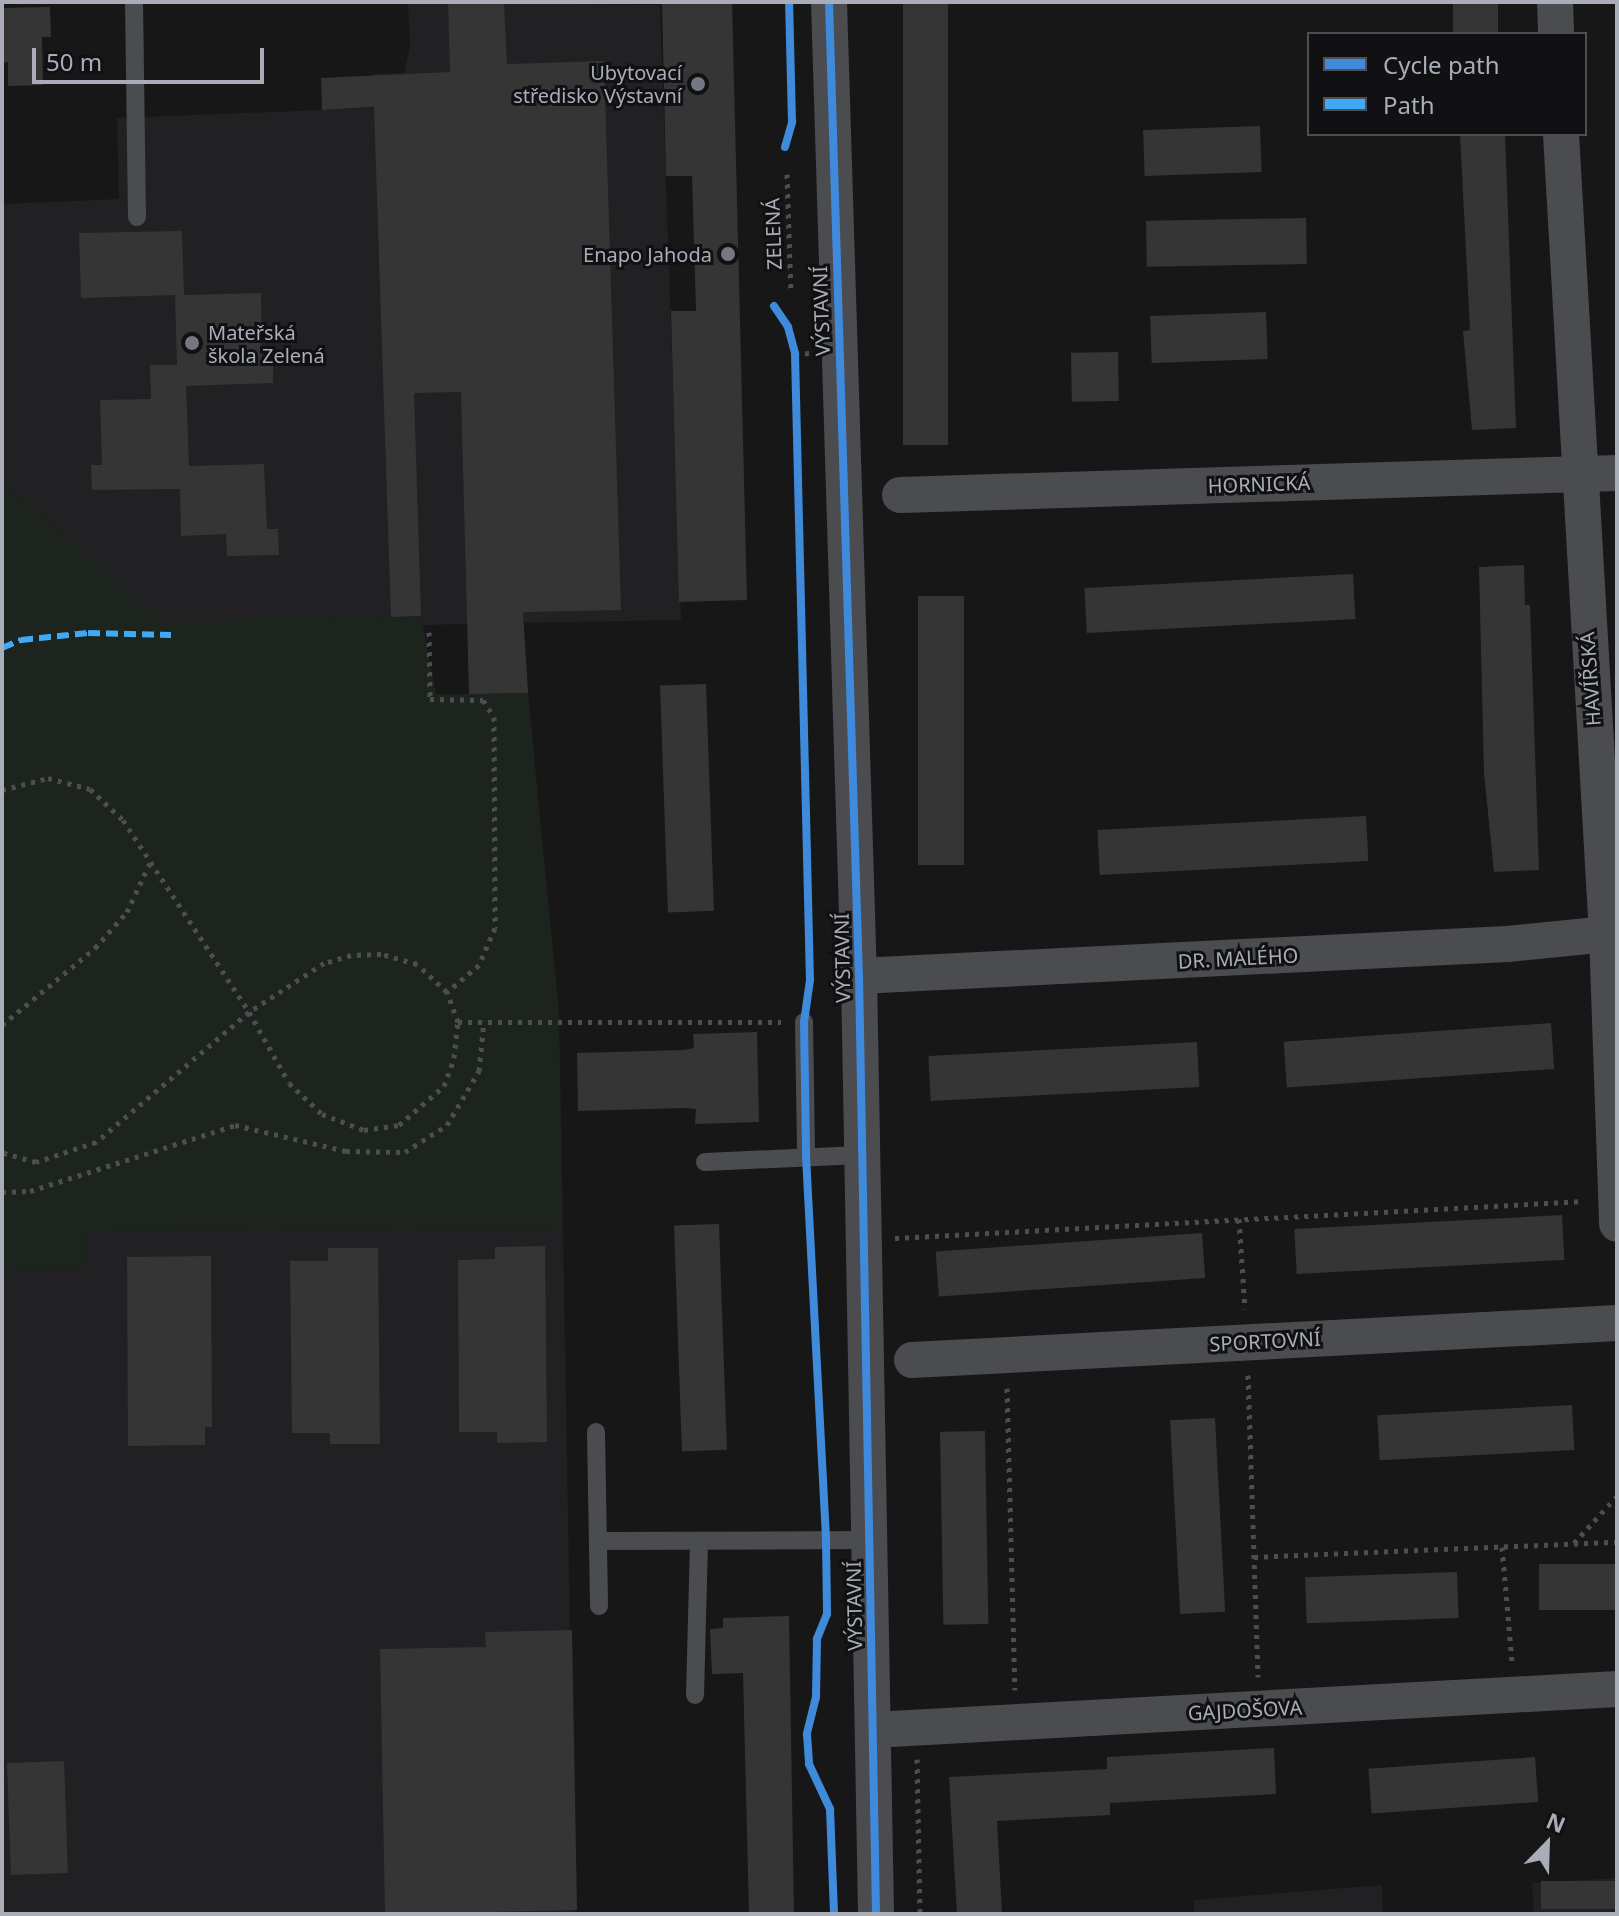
<!DOCTYPE html>
<meta charset="utf-8">
<style>
body{margin:0}
#map{position:relative;width:1619px;height:1916px;overflow:hidden;background:#171717;font-family:"Noto Sans",sans-serif}
div>[style]{position:absolute}
.built>*{inset:0;background:#212123}
.green>*{inset:0;background:#1d241e}
.building>*{inset:0;background:#353536;transform-origin:0 0}
.path>*{height:5px;margin-top:-2.5px;transform-origin:0;background:repeating-linear-gradient(90deg,#4d4e52 0 4px,transparent 0 10px)}
.lane>*{height:18px;margin:-9px;padding:0 9px;transform-origin:9px;border-radius:9px;background:#4b4c50}
.street>*{height:36px;margin:-18px;padding:0 18px;transform-origin:18px;border-radius:18px;background:#4b4c50}
.quiet>*{height:6px;margin-top:-3px;transform-origin:0;background:repeating-linear-gradient(90deg,#3fa9f5 0 12px,transparent 0 18px)}
.cycleway>*{height:8px;margin:-4px;padding:0 4px;transform-origin:4px;border-radius:4px;background:#408adc}
.dots>*{width:22px;height:22px;translate:-50% -50%;box-sizing:border-box;border:4px solid #111113;border-radius:50%}
span{translate:-50% -50%;white-space:nowrap;text-align:center;line-height:1.15;-webkit-text-stroke:6px #111113;paint-order:stroke}
.poi-label{font-size:20px;color:#a8adb8}
.right{translate:-100% -50%;text-align:right}
.left{translate:0 -50%;text-align:left}
.street-label{font-size:20px;color:#a8adb8}
.frame{position:absolute;inset:0;border:4px solid #a8adb8;pointer-events:none}
.legend{position:absolute;left:1307px;top:32px;width:280px;height:104px;box-sizing:border-box;background:#111113;border:2px solid #4d4f55;margin:0;padding:10px 14px;list-style:none;font-size:24px;color:#a8adb8}
.legend li{display:flex;align-items:center;gap:16px;height:40px}
.legend b{width:40px;border:2px solid #4d4f55}
.north{position:absolute;left:1507px;top:1804px;width:80px;height:80px;-webkit-text-stroke:6px #111113;paint-order:stroke;rotate:23deg;font-size:22px;font-weight:700;line-height:32px;text-align:center;color:#a8adb8}
.north::after{content:'';display:block;margin:auto;width:28px;height:36px;background:#a8adb8;clip-path:polygon(50% 0,100% 100%,50% 72%,0 100%)}
.scale{position:absolute;left:32px;top:48px;width:232px;height:36px;box-sizing:border-box;border:4px solid #a8adb8;border-top:0;padding-left:10px;font-size:24px;line-height:28px;white-space:nowrap;color:#a8adb8;-webkit-text-stroke:6px #111113;paint-order:stroke}
</style>
<div id="map">
<div class="built">
<i style="clip-path:polygon(408px 2px,660px 5px,681px 620px,423px 625px,421px 616px,161px 621px,2px 481px,2px 204px,119px 199px,117px 118px,374px 108px,374px 74px,404px 73px,410px 47px)"></i>
<i style="clip-path:polygon(563px 1228px,575px 1914px,2px 1914px,2px 1269px,87px 1268px,86px 1231px)"></i>
<i style="clip-path:polygon(1617px 1878px,1617px 1914px,1508px 1914px,1534px 1913px,1532px 1883px)"></i>
<i style="clip-path:polygon(1382px 1885px,1383px 1914px,1194px 1914px,1194px 1900px)"></i>
</div>
<div class="green">
<i style="clip-path:polygon(2px 481px,161px 620px,421px 616px,436px 694px,528px 693px,559px 1013px,563px 1228px,86px 1231px,87px 1268px,2px 1269px)"></i>
</div>
<div class="building">
<i style="clip-path:polygon(448px 2px,504px 2px,507px 64px,604px 61px,621px 610px,523px 612px,528px 693px,469px 694px,461px 392px,414px 393px,421px 616px,391px 617px,374px 107px,322px 110px,321px 78px,450px 72px)"></i>
<i style="clip-path:polygon(662px 2px,732px 2px,747px 600px,679px 602px,671px 311px,696px 311px,692px 176px,666px 176px)"></i>
<i style="left:903px;top:2px;width:45px;height:443px"></i>
<i style="left:1453px;top:2px;width:45px;height:32px"></i>
<i style="clip-path:polygon(50px 7px,51px 37px,42px 37px,43px 85px,8px 86px,8px 62px,2px 63px,2px 8px)"></i>
<i style="left:1260px;top:126px;width:46px;height:117px;rotate:88deg"></i>
<i style="clip-path:polygon(1460px 134px,1505px 134px,1516px 428px,1472px 430px,1463px 331px,1470px 330px)"></i>
<i style="left:1306px;top:218px;width:46px;height:160px;rotate:89deg"></i>
<i style="clip-path:polygon(182px 231px,184px 295px,261px 293px,262px 359px,273px 359px,273px 383px,186px 386px,189px 466px,264px 464px,267px 529px,278px 529px,279px 555px,227px 556px,226px 534px,181px 536px,180px 489px,92px 490px,91px 465px,102px 465px,100px 400px,151px 399px,150px 365px,177px 365px,175px 295px,81px 298px,79px 233px)"></i>
<i style="left:1266px;top:312px;width:47px;height:116px;rotate:88deg"></i>
<i style="left:1118px;top:352px;width:49px;height:47px;rotate:89deg"></i>
<i style="clip-path:polygon(1524px 565px,1525px 605px,1530px 605px,1539px 870px,1494px 872px,1484px 773px,1479px 567px)"></i>
<i style="left:1353px;top:574px;width:45px;height:269px;rotate:87deg"></i>
<i style="left:918px;top:596px;width:46px;height:269px"></i>
<i style="left:706px;top:684px;width:227px;height:46px;rotate:88deg"></i>
<i style="left:1366px;top:816px;width:45px;height:269px;rotate:87deg"></i>
<i style="left:1551px;top:1023px;width:46px;height:268px;rotate:86deg"></i>
<i style="clip-path:polygon(757px 1032px,759px 1122px,695px 1124px,696px 1109px,685px 1108px,578px 1111px,577px 1053px,684px 1050px,694px 1048px,693px 1034px)"></i>
<i style="left:1197px;top:1042px;width:45px;height:269px;rotate:87deg"></i>
<i style="left:1562px;top:1215px;width:45px;height:268px;rotate:87deg"></i>
<i style="left:719px;top:1224px;width:226px;height:45px;rotate:88deg"></i>
<i style="left:1202px;top:1233px;width:45px;height:267px;rotate:86deg"></i>
<i style="clip-path:polygon(545px 1246px,547px 1442px,497px 1443px,497px 1432px,459px 1432px,458px 1260px,495px 1259px,495px 1247px)"></i>
<i style="clip-path:polygon(328px 1248px,378px 1248px,380px 1444px,330px 1444px,330px 1433px,292px 1433px,290px 1261px,328px 1261px)"></i>
<i style="clip-path:polygon(211px 1256px,212px 1427px,205px 1427px,205px 1445px,128px 1446px,127px 1257px)"></i>
<i style="left:1572px;top:1405px;width:45px;height:195px;rotate:87deg"></i>
<i style="left:1215px;top:1418px;width:194px;height:45px;rotate:87deg"></i>
<i style="left:985px;top:1431px;width:193px;height:45px;rotate:89deg"></i>
<i style="left:1617px;top:1564px;width:46px;height:78px;rotate:90deg"></i>
<i style="left:1457px;top:1572px;width:46px;height:152px;rotate:88deg"></i>
<i style="clip-path:polygon(789px 1616px,794px 1914px,749px 1914px,743px 1673px,712px 1674px,710px 1629px,723px 1628px,723px 1618px)"></i>
<i style="clip-path:polygon(572px 1630px,577px 1910px,385px 1914px,380px 1649px,486px 1647px,485px 1632px)"></i>
<i style="clip-path:polygon(1274px 1748px,1276px 1794px,1110px 1803px,1110px 1815px,997px 1821px,1002px 1914px,957px 1914px,949px 1777px,1107px 1769px,1107px 1757px)"></i>
<i style="left:1535px;top:1757px;width:45px;height:167px;rotate:86deg"></i>
<i style="left:64px;top:1761px;width:112px;height:57px;rotate:88deg"></i>
<i style="left:1617px;top:1881px;width:28px;height:76px;rotate:90deg"></i>
</div>
<div class="path">
<i style="left:787px;top:174px;width:118px;rotate:88.1deg"></i>
<i style="left:795px;top:354px;width:15px;rotate:-4deg"></i>
<i style="left:429px;top:632px;width:67px;rotate:89.1deg"></i>
<i style="left:430px;top:699px;width:53px;rotate:1.1deg"></i>
<i style="left:483px;top:700px;width:20px;rotate:57deg"></i>
<i style="left:494px;top:717px;width:211px;rotate:89.7deg"></i>
<i style="left:495px;top:928px;width:40px;rotate:113.4deg"></i>
<i style="left:479px;top:965px;width:42px;rotate:139.8deg"></i>
<i style="left:2px;top:790px;width:48px;rotate:-14.6deg"></i>
<i style="left:48px;top:778px;width:43px;rotate:14.7deg"></i>
<i style="left:90px;top:789px;width:45px;rotate:43.2deg"></i>
<i style="left:123px;top:820px;width:230px;rotate:56.7deg"></i>
<i style="left:249px;top:1012px;width:81px;rotate:60.6deg"></i>
<i style="left:289px;top:1083px;width:45px;rotate:43.2deg"></i>
<i style="left:322px;top:1114px;width:45px;rotate:20.9deg"></i>
<i style="left:364px;top:1130px;width:35px;rotate:-8deg"></i>
<i style="left:399px;top:1125px;width:60px;rotate:-40.9deg"></i>
<i style="left:444px;top:1086px;width:30px;rotate:-70deg"></i>
<i style="left:454px;top:1058px;width:36px;rotate:-84deg"></i>
<i style="left:458px;top:1022px;width:32px;rotate:-110deg"></i>
<i style="left:447px;top:992px;width:41px;rotate:-137deg"></i>
<i style="left:417px;top:964px;width:37px;rotate:-164deg"></i>
<i style="left:381px;top:954px;width:30px;rotate:178deg"></i>
<i style="left:351px;top:955px;width:28px;rotate:163deg"></i>
<i style="left:324px;top:963px;width:90px;rotate:146.8deg"></i>
<i style="left:249px;top:1012px;width:201px;rotate:139.6deg"></i>
<i style="left:96px;top:1142px;width:63px;rotate:161.6deg"></i>
<i style="left:36px;top:1162px;width:35px;rotate:-164deg"></i>
<i style="left:458px;top:1022px;width:323px"></i>
<i style="left:2px;top:1025px;width:121px;rotate:-39.6deg"></i>
<i style="left:95px;top:948px;width:48px;rotate:-48.4deg"></i>
<i style="left:127px;top:912px;width:54px;rotate:-64.9deg"></i>
<i style="left:2px;top:1192px;width:28px;rotate:-2deg"></i>
<i style="left:30px;top:1191px;width:215px;rotate:-17.8deg"></i>
<i style="left:235px;top:1125px;width:114px;rotate:13.2deg"></i>
<i style="left:346px;top:1151px;width:59px;rotate:1deg"></i>
<i style="left:405px;top:1152px;width:50px;rotate:-32.7deg"></i>
<i style="left:447px;top:1125px;width:63px;rotate:-59.3deg"></i>
<i style="left:479px;top:1071px;width:50px;rotate:-84.3deg"></i>
<i style="left:1239px;top:1219px;width:90px;rotate:86.2deg"></i>
<i style="left:895px;top:1238px;width:690px;rotate:-3.07deg"></i>
<i style="left:1248px;top:1375px;width:302px;rotate:88.1deg"></i>
<i style="left:1007px;top:1388px;width:302px;rotate:88.5deg"></i>
<i style="left:1574px;top:1543px;width:64px;rotate:-47.5deg"></i>
<i style="left:1502px;top:1547px;width:114px;rotate:85deg"></i>
<i style="left:1254px;top:1557px;width:363px;rotate:-2.4deg"></i>
<i style="left:917px;top:1759px;width:155px;rotate:88.9deg"></i>
</div>
<div class="lane">
<i style="left:134px;top:2px;width:215px;rotate:89.2deg"></i>
<i style="left:804px;top:1022px;width:134px;rotate:89.1deg"></i>
<i style="left:705px;top:1162px;width:155px;rotate:-2.6deg"></i>
<i style="left:596px;top:1432px;width:174px;rotate:89deg"></i>
<i style="left:598px;top:1541px;width:270px;rotate:-0.2deg"></i>
<i style="left:695px;top:1695px;width:154px;rotate:-88.5deg"></i>
</div>
<div class="street">
<i style="left:829px;top:2px;width:974px;rotate:88.24deg"></i>
<i style="left:859px;top:976px;width:938px;rotate:88.96deg"></i>
<i style="left:1555px;top:2px;width:32px;rotate:88deg"></i>
<i style="left:1561px;top:134px;width:801px;rotate:86.71deg"></i>
<i style="left:1607px;top:934px;width:290px;rotate:88deg"></i>
<i style="left:900px;top:495px;width:717px;rotate:-1.76deg"></i>
<i style="left:859px;top:976px;width:649px;rotate:-2.83deg"></i>
<i style="left:1507px;top:944px;width:111px;rotate:-5.7deg"></i>
<i style="left:912px;top:1360px;width:706px;rotate:-3deg"></i>
<i style="left:873px;top:1730px;width:745px;rotate:-3.15deg"></i>
</div>
<div class="quiet">
<i style="left:2px;top:648px;width:21px;rotate:-23deg"></i>
<i style="left:21px;top:640px;width:67px;rotate:-6deg"></i>
<i style="left:88px;top:633px;width:83px;rotate:1.4deg"></i>
</div>
<div class="cycleway">
<i style="left:829px;top:2px;width:974px;rotate:88.24deg"></i>
<i style="left:859px;top:976px;width:938px;rotate:88.96deg"></i>
<i style="left:785px;top:147px;width:26px;rotate:-74deg"></i>
<i style="left:792px;top:122px;width:120px;rotate:-91.4deg"></i>
<i style="left:774px;top:306px;width:25px;rotate:56deg"></i>
<i style="left:788px;top:327px;width:28px;rotate:75deg"></i>
<i style="left:795px;top:354px;width:626px;rotate:88.63deg"></i>
<i style="left:810px;top:980px;width:42px;rotate:98.1deg"></i>
<i style="left:804px;top:1022px;width:134px;rotate:89.1deg"></i>
<i style="left:806px;top:1156px;width:385px;rotate:87deg"></i>
<i style="left:826px;top:1540px;width:74px;rotate:89.2deg"></i>
<i style="left:827px;top:1614px;width:27px;rotate:112deg"></i>
<i style="left:817px;top:1639px;width:58px;rotate:91deg"></i>
<i style="left:816px;top:1697px;width:38px;rotate:104deg"></i>
<i style="left:807px;top:1734px;width:30px;rotate:86deg"></i>
<i style="left:809px;top:1764px;width:50px;rotate:65deg"></i>
<i style="left:830px;top:1809px;width:105px;rotate:87.8deg"></i>
</div>
<div class="dots">
<i style="left:698px;top:84px;background:#757880"></i>
<i style="left:728px;top:254px;background:#757880"></i>
<i style="left:192px;top:343px;background:#757880"></i>
</div>
<div class="poi-label">
<span class="right" style="left:682px;top:84px">Ubytovací<br>středisko Výstavní</span>
<span class="right" style="left:712px;top:254px">Enapo Jahoda</span>
<span class="left" style="left:208px;top:344px">Mateřská<br>škola Zelená</span>
</div>
<div class="street-label">
<span style="left:773px;top:234px;rotate:-92deg">ZELENÁ</span>
<span style="left:821px;top:311px;rotate:-92deg">VÝSTAVNÍ</span>
<span style="left:1259px;top:484px;rotate:-2deg">HORNICKÁ</span>
<span style="left:1590px;top:679px;rotate:-94deg">HAVÍŘSKÁ</span>
<span style="left:842px;top:958px;rotate:-91deg">VÝSTAVNÍ</span>
<span style="left:1238px;top:958px;rotate:-3deg">DR. MALÉHO</span>
<span style="left:1265px;top:1341px;rotate:-3deg">SPORTOVNÍ</span>
<span style="left:854px;top:1606px;rotate:-91deg">VÝSTAVNÍ</span>
<span style="left:1245px;top:1710px;rotate:-3deg">GAJDOŠOVA</span>
</div>
<div class="frame"></div>
<ul class="legend">
<li><b style="height:10px;background:#408adc"></b>Cycle path</li>
<li><b style="height:10px;background:#3fa9f5"></b>Path</li>
</ul>
<div class="north">N</div>
<div class="scale">50 m</div>
</div>
